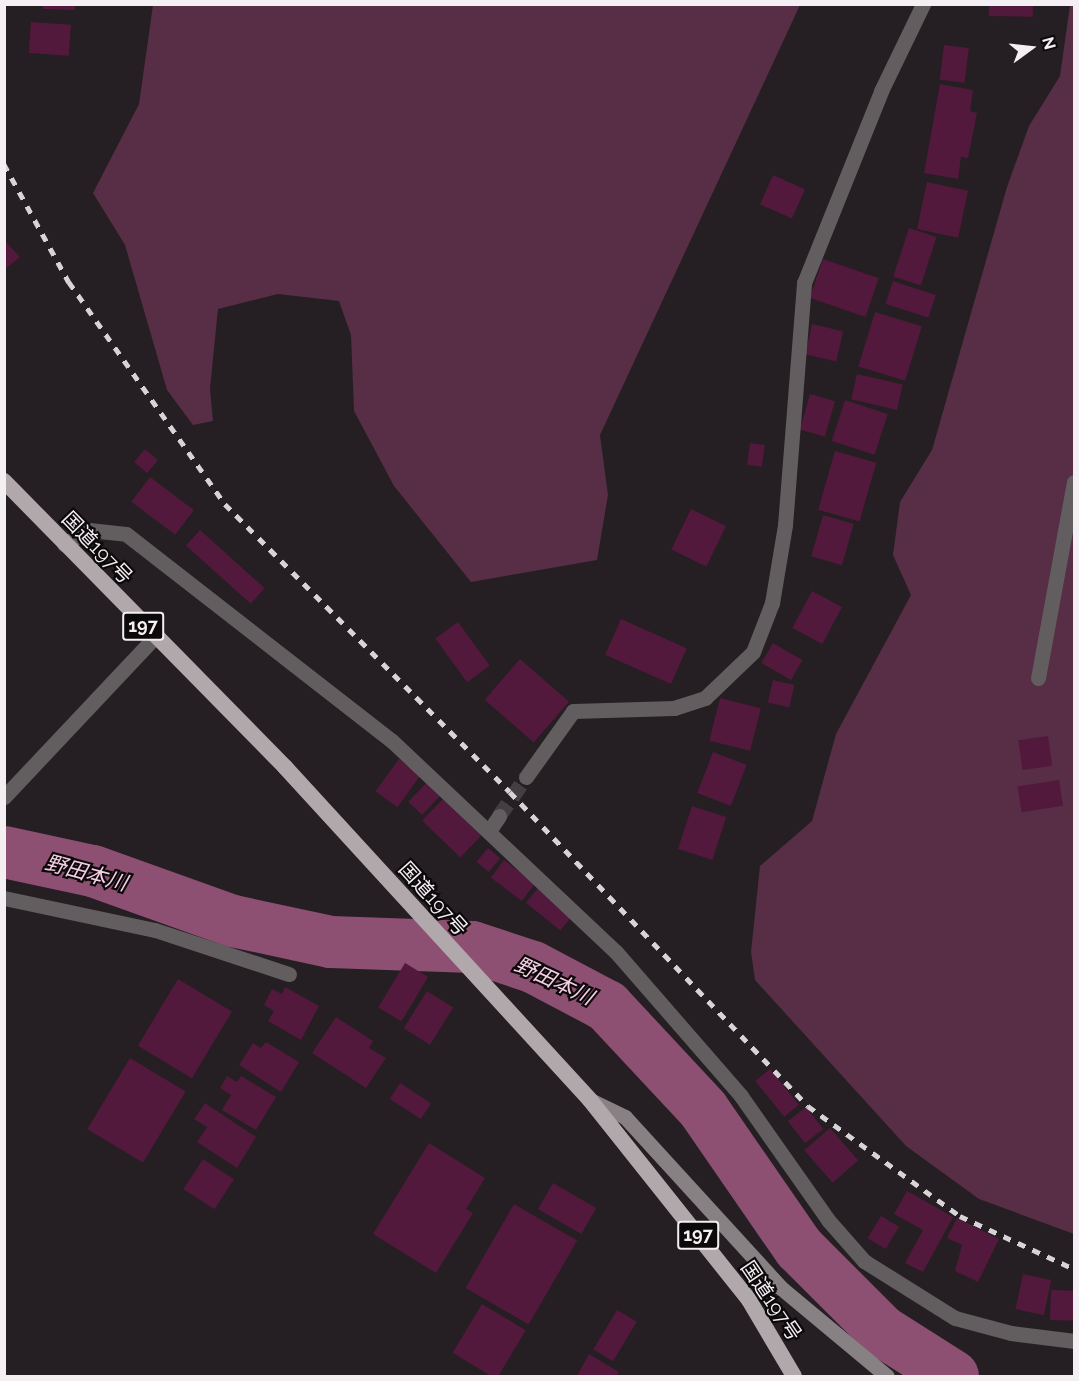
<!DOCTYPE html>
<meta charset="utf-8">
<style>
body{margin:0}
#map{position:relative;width:1079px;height:1381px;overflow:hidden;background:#251e22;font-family:Raleway,"Noto Sans JP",sans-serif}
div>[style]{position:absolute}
.green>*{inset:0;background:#572e45}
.river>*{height:52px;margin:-26px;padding:0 26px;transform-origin:26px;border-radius:26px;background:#8d4f72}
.building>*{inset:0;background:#52193c;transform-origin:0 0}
.minor-tunnel>*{height:15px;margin-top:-7.5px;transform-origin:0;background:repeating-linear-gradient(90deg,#443d41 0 15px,transparent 0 23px)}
.minor>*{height:15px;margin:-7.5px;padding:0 7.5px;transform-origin:7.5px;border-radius:7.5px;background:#625e60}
.tertiary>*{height:15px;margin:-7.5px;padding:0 7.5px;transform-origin:7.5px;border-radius:7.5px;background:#625e60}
.secondary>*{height:15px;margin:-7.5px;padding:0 7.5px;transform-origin:7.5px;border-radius:7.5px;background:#878184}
.trunk>*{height:16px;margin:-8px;padding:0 8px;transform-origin:8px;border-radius:8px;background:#b1a8ac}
.rail>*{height:4.5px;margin-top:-2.25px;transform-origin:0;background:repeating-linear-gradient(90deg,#d8d3d6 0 8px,transparent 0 16px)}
span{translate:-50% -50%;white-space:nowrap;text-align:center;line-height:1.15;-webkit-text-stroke:4.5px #0c090b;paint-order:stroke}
.shield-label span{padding:2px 4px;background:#0c090b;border:2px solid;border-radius:4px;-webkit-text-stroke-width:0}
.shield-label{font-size:18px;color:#f4eff2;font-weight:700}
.street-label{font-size:20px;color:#f4eff2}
.water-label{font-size:21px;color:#f6cfe3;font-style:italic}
.frame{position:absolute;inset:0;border:6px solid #f4eff2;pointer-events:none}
.north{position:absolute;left:1001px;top:18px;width:60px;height:60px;-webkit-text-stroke:4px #0c090b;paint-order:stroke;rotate:75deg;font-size:16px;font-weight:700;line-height:24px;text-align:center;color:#f4eff2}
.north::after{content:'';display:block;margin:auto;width:21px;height:27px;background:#f4eff2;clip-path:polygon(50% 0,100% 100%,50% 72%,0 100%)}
</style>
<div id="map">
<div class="green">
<i style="clip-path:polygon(153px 5px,800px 5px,600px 435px,608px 495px,597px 560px,471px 582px,394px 486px,354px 411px,351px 335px,339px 301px,278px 294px,218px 309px,210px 389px,213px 421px,193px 425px,167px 390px,125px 245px,93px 193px,139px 104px)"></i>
<i style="clip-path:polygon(1070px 5px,1074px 5px,1074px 1234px,979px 1199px,906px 1146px,755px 980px,751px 952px,760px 866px,812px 821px,836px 734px,911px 595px,893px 555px,900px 502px,932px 450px,1007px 187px,1029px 126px,1060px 76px)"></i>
</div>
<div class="river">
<i style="left:4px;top:852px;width:91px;rotate:12.1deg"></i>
<i style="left:93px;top:871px;width:149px;rotate:19.7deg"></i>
<i style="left:233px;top:921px;width:100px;rotate:12.1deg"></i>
<i style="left:331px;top:942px;width:141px;rotate:2deg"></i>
<i style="left:472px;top:947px;width:64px;rotate:18.2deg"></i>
<i style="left:533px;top:967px;width:84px;rotate:27.8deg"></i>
<i style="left:607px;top:1006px;width:141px;rotate:47deg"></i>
<i style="left:703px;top:1109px;width:169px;rotate:55.4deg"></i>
<i style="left:799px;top:1248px;width:117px;rotate:45deg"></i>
<i style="left:882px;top:1331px;width:84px;rotate:32.4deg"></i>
</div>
<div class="building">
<i style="clip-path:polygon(43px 4px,75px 4px,75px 10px,43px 9px)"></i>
<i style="left:989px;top:4px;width:44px;height:12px;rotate:1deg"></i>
<i style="left:31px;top:22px;width:40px;height:31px;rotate:4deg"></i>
<i style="left:944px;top:45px;width:25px;height:35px;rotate:7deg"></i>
<i style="clip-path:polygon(940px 84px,973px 90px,970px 111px,977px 113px,968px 158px,961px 157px,958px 179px,924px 173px)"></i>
<i style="left:773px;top:175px;width:35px;height:32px;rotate:24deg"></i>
<i style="left:927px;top:182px;width:42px;height:48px;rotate:12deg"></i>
<i style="left:909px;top:228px;width:29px;height:51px;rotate:18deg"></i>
<i style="clip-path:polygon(4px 240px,20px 257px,4px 270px)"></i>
<i style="left:823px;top:259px;width:59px;height:41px;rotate:19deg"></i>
<i style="left:893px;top:281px;width:45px;height:24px;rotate:18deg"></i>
<i style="left:875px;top:312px;width:49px;height:57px;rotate:17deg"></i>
<i style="left:812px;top:324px;width:32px;height:31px;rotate:13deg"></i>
<i style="left:857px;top:374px;width:47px;height:26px;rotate:13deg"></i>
<i style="left:810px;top:394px;width:26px;height:37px;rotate:16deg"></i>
<i style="left:845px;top:400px;width:45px;height:43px;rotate:18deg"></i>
<i style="left:750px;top:443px;width:15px;height:22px;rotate:8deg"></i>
<i style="left:145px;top:449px;width:17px;height:17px;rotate:40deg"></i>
<i style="left:835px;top:451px;width:43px;height:61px;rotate:16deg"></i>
<i style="left:150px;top:477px;width:55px;height:31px;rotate:37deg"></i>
<i style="left:691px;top:509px;width:39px;height:45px;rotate:26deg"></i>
<i style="left:823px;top:515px;width:32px;height:43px;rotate:16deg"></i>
<i style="left:200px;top:530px;width:87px;height:21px;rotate:42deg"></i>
<i style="left:812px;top:591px;width:34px;height:42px;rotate:28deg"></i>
<i style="left:621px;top:619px;width:72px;height:39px;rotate:24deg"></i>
<i style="left:458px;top:622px;width:54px;height:28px;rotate:54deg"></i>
<i style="left:773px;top:643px;width:34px;height:23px;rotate:30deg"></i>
<i style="left:520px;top:659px;width:65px;height:54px;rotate:41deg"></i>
<i style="left:773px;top:680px;width:22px;height:23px;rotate:13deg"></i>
<i style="left:720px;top:698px;width:42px;height:44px;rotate:14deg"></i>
<i style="left:1048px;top:736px;width:30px;height:30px;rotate:82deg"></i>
<i style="left:713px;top:752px;width:36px;height:44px;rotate:21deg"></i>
<i style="left:399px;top:759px;width:27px;height:40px;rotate:36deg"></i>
<i style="left:1059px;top:780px;width:26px;height:42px;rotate:81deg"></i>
<i style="left:426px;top:783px;width:19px;height:26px;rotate:43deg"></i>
<i style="left:443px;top:799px;width:53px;height:30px;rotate:44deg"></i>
<i style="left:692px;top:806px;width:36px;height:45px;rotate:18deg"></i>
<i style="left:488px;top:848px;width:16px;height:18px;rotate:40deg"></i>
<i style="left:504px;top:860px;width:39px;height:22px;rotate:37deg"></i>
<i style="left:538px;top:888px;width:44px;height:19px;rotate:39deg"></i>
<i style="left:405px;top:963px;width:27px;height:52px;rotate:31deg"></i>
<i style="left:178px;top:979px;width:63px;height:78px;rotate:31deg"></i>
<i style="clip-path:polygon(285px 987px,319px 1006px,301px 1040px,268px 1021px,274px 1011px,264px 1005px,272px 989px,282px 994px)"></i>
<i style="left:427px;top:991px;width:31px;height:44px;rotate:32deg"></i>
<i style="clip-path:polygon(336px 1017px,373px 1041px,369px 1048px,386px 1058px,366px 1088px,312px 1053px)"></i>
<i style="clip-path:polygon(266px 1042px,299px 1062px,281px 1092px,239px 1065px,253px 1043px,261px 1048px)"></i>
<i style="left:130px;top:1058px;width:65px;height:83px;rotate:31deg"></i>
<i style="left:770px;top:1069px;width:46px;height:19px;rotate:51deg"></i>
<i style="clip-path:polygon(227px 1076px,237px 1082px,241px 1076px,276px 1097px,256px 1130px,222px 1110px,231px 1095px,220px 1088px)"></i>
<i style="left:400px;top:1083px;width:37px;height:19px;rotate:33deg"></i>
<i style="clip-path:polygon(205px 1103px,256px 1137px,237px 1168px,197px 1142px,207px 1127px,194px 1119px)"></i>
<i style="left:806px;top:1107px;width:28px;height:23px;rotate:52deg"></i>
<i style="left:830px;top:1128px;width:43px;height:34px;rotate:49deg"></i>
<i style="clip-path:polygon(429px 1143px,485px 1178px,466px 1209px,473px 1213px,436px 1273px,373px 1234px)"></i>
<i style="left:203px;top:1159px;width:37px;height:36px;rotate:33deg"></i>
<i style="left:553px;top:1183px;width:50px;height:30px;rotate:30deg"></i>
<i style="clip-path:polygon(907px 1191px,953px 1217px,923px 1272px,905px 1263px,923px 1230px,894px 1214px)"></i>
<i style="left:514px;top:1204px;width:73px;height:97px;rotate:30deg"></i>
<i style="left:881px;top:1216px;width:21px;height:26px;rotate:31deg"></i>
<i style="clip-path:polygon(957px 1218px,999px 1239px,978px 1282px,955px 1271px,962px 1245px,947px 1238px)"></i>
<i style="left:1023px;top:1274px;width:29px;height:36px;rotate:12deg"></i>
<i style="left:1051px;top:1290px;width:23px;height:30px;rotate:2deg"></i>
<i style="left:482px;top:1304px;width:51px;height:57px;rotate:31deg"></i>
<i style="left:617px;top:1310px;width:23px;height:46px;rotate:31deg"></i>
<i style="clip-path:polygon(589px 1354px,619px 1372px,616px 1376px,577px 1376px)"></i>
</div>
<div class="minor-tunnel">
<i style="left:499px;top:816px;width:47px;rotate:-55.3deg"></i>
</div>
<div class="minor">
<i style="left:64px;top:544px;width:29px;rotate:-29deg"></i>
<i style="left:89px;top:530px;width:37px;rotate:6deg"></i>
<i style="left:126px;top:534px;width:337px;rotate:37.9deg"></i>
<i style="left:392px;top:741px;width:308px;rotate:43.3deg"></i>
<i style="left:616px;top:952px;width:191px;rotate:49deg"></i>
<i style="left:741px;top:1096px;width:151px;rotate:54.9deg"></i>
<i style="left:828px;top:1220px;width:55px;rotate:48.7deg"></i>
<i style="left:864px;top:1261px;width:107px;rotate:32.1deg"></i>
<i style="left:955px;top:1318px;width:58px;rotate:15deg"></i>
<i style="left:1011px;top:1333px;width:64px;rotate:7.2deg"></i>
<i style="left:1038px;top:678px;width:199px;rotate:-79.6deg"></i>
<i style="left:526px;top:777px;width:81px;rotate:-54.5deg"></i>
<i style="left:573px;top:711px;width:101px;rotate:-1.7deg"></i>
<i style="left:674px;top:708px;width:33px;rotate:-18deg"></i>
<i style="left:705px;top:698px;width:66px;rotate:-43.8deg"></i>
<i style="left:753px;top:652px;width:53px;rotate:-68.8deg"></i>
<i style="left:772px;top:603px;width:79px;rotate:-80.5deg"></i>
<i style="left:785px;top:525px;width:243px;rotate:-85.5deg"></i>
<i style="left:804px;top:283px;width:207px;rotate:-68.1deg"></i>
<i style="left:881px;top:91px;width:97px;rotate:-64.2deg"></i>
<i style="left:489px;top:831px;width:18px;rotate:-56deg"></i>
<i style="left:4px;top:898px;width:154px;rotate:12deg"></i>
<i style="left:155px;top:930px;width:141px;rotate:18.2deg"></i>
</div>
<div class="tertiary">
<i style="left:4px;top:797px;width:219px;rotate:-46.7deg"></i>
</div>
<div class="secondary">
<i style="left:590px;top:1100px;width:39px;rotate:26deg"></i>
<i style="left:625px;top:1117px;width:230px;rotate:47.6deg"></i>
<i style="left:780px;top:1287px;width:139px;rotate:39.8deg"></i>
</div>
<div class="trunk">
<i style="left:4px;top:481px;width:401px;rotate:45.5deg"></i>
<i style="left:285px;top:767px;width:452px;rotate:47.5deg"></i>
<i style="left:590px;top:1100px;width:256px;rotate:51.5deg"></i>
<i style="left:749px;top:1300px;width:88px;rotate:59.4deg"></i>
</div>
<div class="rail">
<i style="left:4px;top:164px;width:135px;rotate:61.2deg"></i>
<i style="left:69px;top:282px;width:271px;rotate:54.9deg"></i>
<i style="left:225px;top:504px;width:405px;rotate:45.3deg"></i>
<i style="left:510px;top:792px;width:433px;rotate:46.5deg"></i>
<i style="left:808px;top:1106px;width:188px;rotate:35.9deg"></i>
<i style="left:960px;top:1216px;width:126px;rotate:24.9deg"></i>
</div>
<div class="shield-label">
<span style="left:143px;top:626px">197</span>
<span style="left:698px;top:1235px">197</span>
</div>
<div class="street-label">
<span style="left:97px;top:548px;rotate:46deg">国道197号</span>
<span style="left:433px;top:899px;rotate:48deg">国道197号</span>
<span style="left:771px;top:1301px;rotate:56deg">国道197号</span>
</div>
<div class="water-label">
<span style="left:86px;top:873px;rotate:15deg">野田本川</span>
<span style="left:554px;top:981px;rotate:25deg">野田本川</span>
</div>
<div class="frame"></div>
<div class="north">N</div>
</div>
